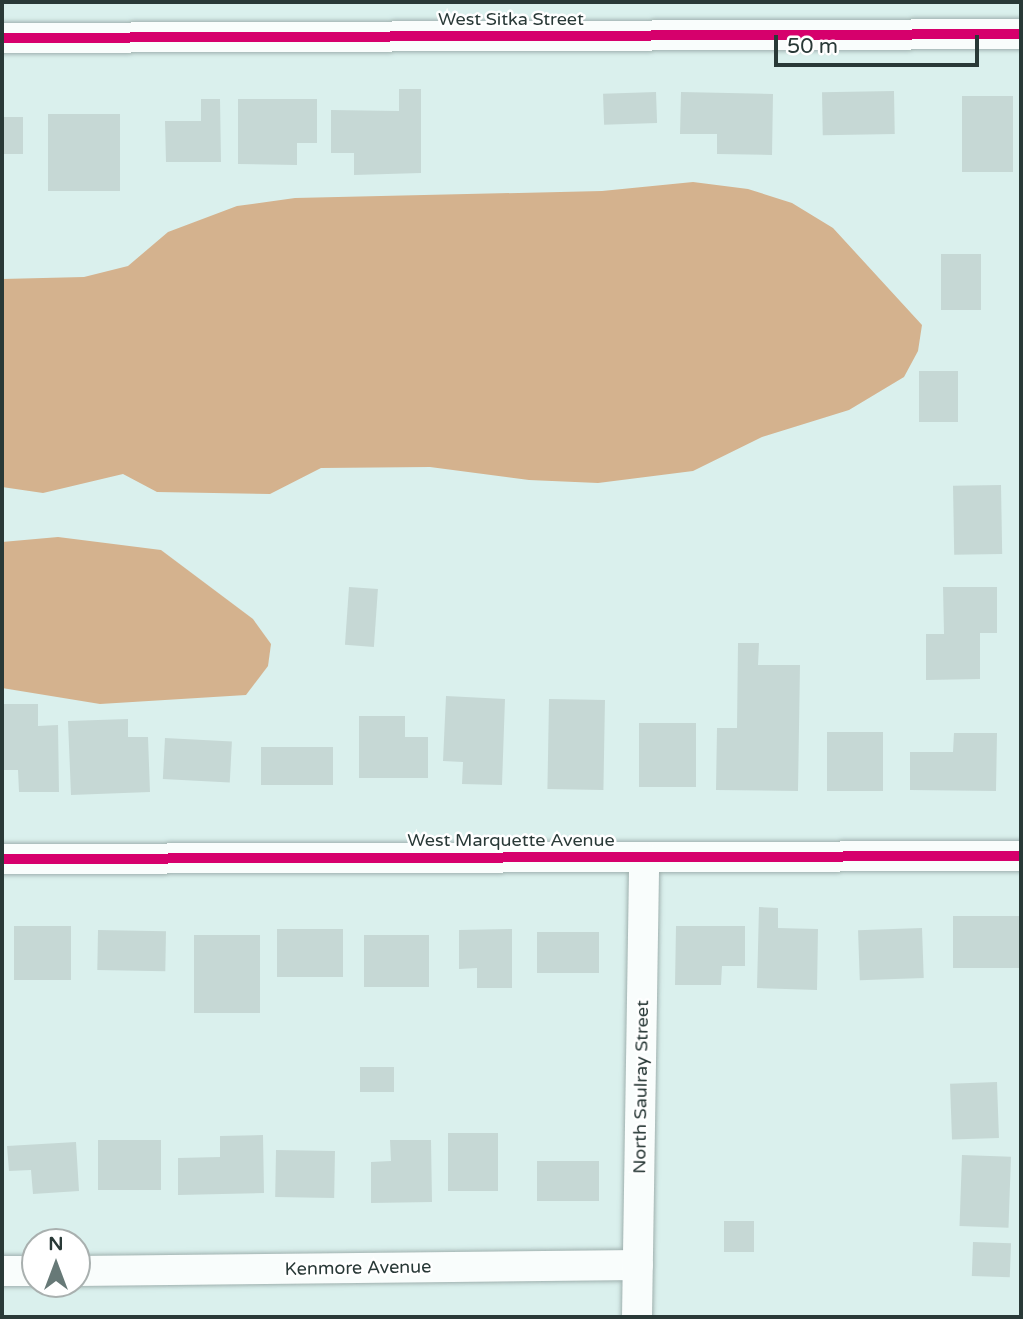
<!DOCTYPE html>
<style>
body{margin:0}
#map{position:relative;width:1023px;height:1319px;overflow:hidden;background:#daf0ed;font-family:"Varela Round",sans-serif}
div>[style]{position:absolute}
.water>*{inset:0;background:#d4b28e}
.building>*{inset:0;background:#c6d8d5;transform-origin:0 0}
.roads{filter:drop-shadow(0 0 2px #9fb0ae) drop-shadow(0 0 2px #9fb0ae)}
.minor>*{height:30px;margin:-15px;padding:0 15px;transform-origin:15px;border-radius:15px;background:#f9fdfc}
.cycleway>*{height:10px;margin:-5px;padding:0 5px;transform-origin:5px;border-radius:5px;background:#d6006c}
span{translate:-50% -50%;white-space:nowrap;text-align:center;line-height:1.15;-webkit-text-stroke:5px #fff;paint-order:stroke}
.street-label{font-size:18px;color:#293937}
.frame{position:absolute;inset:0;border:4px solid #293937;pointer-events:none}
.north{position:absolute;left:21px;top:1228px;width:70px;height:70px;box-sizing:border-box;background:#fff;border:2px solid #a9b0af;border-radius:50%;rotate:0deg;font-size:19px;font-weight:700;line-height:28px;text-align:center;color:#293937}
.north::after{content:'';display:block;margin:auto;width:24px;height:32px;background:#677977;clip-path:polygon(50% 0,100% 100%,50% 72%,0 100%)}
.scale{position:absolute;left:774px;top:35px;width:205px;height:32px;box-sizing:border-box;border:4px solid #293937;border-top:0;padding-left:9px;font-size:21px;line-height:24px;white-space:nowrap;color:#293937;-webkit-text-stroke:5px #fff;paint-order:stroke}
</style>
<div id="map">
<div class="water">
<i style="clip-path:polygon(693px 182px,748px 189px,792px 203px,833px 228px,922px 325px,918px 351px,904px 377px,849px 410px,762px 437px,693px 471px,598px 483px,529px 480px,430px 467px,321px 468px,270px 494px,157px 492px,123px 474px,43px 493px,2px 487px,2px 279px,84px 277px,128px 266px,168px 232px,237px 206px,295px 198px,602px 191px)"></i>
<i style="clip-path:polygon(58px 537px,161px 550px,253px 619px,271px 644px,268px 666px,246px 695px,100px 704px,2px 688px,2px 542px)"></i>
</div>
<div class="building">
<i style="clip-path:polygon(399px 89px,421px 89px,421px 173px,354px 175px,354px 153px,331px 153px,331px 110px,399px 111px)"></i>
<i style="left:894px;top:91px;width:43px;height:72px;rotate:89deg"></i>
<i style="left:656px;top:92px;width:31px;height:53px;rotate:88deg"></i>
<i style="clip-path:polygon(681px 92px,773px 94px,772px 155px,717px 154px,717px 134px,680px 134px)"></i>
<i style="left:962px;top:96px;width:51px;height:76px"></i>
<i style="clip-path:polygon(201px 99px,220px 99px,221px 162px,166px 162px,165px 121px,201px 121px)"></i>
<i style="clip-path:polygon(238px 99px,317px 99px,317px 143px,297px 143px,297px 165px,238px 164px)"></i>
<i style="left:48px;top:114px;width:72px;height:77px"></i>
<i style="left:2px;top:117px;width:21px;height:37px"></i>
<i style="left:941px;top:254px;width:40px;height:56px"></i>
<i style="left:919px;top:371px;width:39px;height:51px"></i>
<i style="left:1001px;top:485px;width:69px;height:48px;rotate:89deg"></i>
<i style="left:349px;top:587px;width:29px;height:58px;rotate:4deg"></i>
<i style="clip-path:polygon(943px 587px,997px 587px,997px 633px,980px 633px,980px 679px,926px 680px,926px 634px,944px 634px)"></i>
<i style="clip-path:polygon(738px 643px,759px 643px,758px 665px,800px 665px,798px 791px,716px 790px,717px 728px,737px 728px)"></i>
<i style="clip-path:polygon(446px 696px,505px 699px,502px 785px,462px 784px,463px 762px,443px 761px)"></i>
<i style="left:549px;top:699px;width:56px;height:90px;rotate:1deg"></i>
<i style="clip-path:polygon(2px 704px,38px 704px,38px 726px,58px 725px,59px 792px,19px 792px,18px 770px,2px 770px)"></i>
<i style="clip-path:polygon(359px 716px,405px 716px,405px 737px,428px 737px,428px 778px,359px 778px)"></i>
<i style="clip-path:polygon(128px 719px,128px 737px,148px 737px,150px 792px,71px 795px,68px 721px)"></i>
<i style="left:639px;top:723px;width:57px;height:64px"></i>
<i style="left:827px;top:732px;width:56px;height:59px"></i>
<i style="clip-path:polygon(954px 733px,997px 733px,996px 791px,910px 790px,910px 752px,953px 752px)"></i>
<i style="left:165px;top:738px;width:67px;height:41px;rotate:3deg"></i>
<i style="left:333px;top:747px;width:38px;height:72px;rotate:90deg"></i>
<i style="clip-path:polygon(759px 907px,778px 908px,778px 928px,818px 929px,817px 990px,757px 988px)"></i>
<i style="left:953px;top:916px;width:68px;height:52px"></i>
<i style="left:14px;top:926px;width:57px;height:54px"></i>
<i style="clip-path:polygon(676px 926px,745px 926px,745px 966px,722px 966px,721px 985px,675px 985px)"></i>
<i style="left:922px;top:928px;width:50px;height:64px;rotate:88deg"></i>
<i style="left:343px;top:929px;width:48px;height:66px;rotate:90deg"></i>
<i style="clip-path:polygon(512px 929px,512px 988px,477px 988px,477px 968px,459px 969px,459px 930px)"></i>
<i style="left:98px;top:930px;width:68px;height:40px;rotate:1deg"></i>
<i style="left:537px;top:932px;width:62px;height:41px"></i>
<i style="left:194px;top:935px;width:66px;height:78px"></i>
<i style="left:364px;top:935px;width:65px;height:52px"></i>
<i style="left:394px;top:1067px;width:25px;height:34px;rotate:90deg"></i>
<i style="left:997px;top:1082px;width:56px;height:47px;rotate:88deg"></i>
<i style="left:448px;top:1133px;width:50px;height:58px"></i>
<i style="clip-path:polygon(263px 1135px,264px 1193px,178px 1195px,178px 1158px,220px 1157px,220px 1136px)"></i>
<i style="left:161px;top:1140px;width:50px;height:63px;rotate:90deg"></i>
<i style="clip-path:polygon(390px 1140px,431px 1140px,432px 1202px,371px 1203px,371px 1162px,391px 1161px)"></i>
<i style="clip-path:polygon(76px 1142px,79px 1191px,33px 1194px,31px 1170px,9px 1171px,7px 1146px)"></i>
<i style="left:276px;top:1150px;width:59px;height:47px;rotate:1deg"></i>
<i style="left:962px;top:1155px;width:49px;height:71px;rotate:2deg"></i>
<i style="left:537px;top:1161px;width:62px;height:40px"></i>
<i style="left:724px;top:1221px;width:30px;height:31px"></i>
<i style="left:973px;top:1242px;width:38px;height:34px;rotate:2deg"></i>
</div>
<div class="roads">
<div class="minor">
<i style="left:2px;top:38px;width:1019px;rotate:-0.22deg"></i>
<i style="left:2px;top:859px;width:1019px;rotate:-0.17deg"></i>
<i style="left:2px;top:1271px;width:33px"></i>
<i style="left:77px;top:1271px;width:561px;rotate:-0.61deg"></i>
<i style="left:637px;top:1317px;width:459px;rotate:-89.1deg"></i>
</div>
</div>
<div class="cycleway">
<i style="left:2px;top:38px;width:1019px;rotate:-0.22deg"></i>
<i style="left:2px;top:859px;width:1019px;rotate:-0.17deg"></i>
</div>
<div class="street-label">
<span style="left:511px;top:19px">West Sitka Street</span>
<span style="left:511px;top:840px">West Marquette Avenue</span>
<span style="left:641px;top:1087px;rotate:-89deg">North Saulray Street</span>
<span style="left:358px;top:1268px;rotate:-1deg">Kenmore Avenue</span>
</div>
<div class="frame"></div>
<div class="north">N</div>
<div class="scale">50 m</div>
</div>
